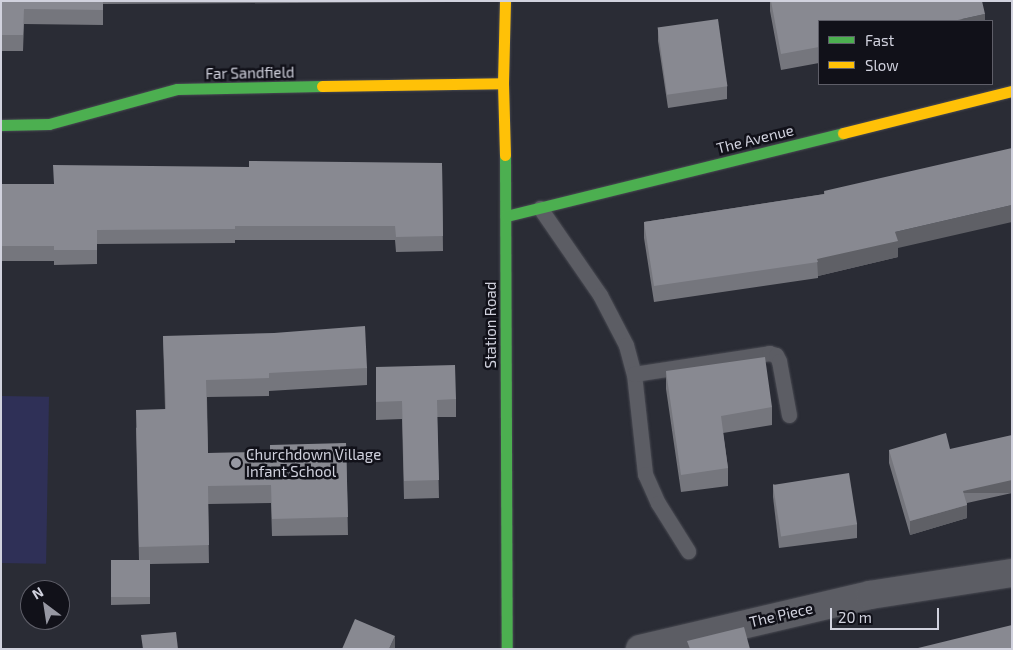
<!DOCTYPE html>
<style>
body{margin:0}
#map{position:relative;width:1013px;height:650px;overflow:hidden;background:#2a2c35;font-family:"Exo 2",sans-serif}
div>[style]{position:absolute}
.green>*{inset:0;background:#2f3057;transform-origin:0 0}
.roads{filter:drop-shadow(0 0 1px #494a52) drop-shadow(0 0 1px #494a52)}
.lane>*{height:15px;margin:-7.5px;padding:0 7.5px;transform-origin:7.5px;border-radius:7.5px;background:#5c5d64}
.street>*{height:28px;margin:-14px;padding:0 14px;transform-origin:14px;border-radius:14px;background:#5c5d64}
.fast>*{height:11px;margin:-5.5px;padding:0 5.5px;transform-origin:5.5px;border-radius:5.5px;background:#4caf50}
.slow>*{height:11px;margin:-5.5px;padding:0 5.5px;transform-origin:5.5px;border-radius:5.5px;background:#ffc107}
.wall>*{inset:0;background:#75767d}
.shaded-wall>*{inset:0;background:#5f6066;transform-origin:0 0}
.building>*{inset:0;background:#888991;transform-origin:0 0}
.dots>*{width:14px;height:14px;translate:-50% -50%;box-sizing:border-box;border:2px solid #111119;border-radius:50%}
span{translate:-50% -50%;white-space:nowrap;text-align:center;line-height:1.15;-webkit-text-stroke:5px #111119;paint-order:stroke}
.street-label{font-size:15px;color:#d1d2de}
.poi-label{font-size:15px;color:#d1d2de}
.left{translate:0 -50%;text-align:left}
.frame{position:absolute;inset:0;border:2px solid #d1d2de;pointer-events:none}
.legend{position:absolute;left:818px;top:20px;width:175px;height:65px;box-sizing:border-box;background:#111119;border:1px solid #5e5e68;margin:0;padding:6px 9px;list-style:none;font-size:15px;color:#d1d2de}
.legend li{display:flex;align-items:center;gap:10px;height:25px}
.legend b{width:25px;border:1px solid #5e5e68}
.north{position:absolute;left:20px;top:580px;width:50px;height:50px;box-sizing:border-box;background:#111119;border:1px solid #5e5e68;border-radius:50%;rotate:329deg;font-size:14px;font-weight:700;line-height:20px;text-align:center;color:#d1d2de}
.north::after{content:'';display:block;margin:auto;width:18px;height:22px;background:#9798a3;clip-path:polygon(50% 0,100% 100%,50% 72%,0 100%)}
.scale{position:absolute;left:830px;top:608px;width:109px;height:22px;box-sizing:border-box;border:2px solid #d1d2de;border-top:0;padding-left:6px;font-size:15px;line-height:18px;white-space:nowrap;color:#d1d2de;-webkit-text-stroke:4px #111119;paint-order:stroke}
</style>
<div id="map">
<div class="green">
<i style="left:1px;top:396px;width:48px;height:167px;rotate:1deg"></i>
</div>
<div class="roads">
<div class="lane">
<i style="left:540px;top:208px;width:106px;rotate:55.4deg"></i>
<i style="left:600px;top:295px;width:56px;rotate:62.5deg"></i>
<i style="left:626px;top:345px;width:30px;rotate:75deg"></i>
<i style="left:634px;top:374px;width:101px;rotate:83.7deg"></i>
<i style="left:645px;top:474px;width:32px;rotate:66deg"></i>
<i style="left:658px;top:503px;width:57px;rotate:58deg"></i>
<i style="left:634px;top:374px;width:137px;rotate:-8.8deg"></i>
<i style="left:769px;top:353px;width:7px;rotate:16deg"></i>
<i style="left:776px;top:355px;width:7px;rotate:63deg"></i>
<i style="left:779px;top:361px;width:55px;rotate:79.5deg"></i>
</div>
<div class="street">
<i style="left:640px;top:649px;width:236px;rotate:-13.2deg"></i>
<i style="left:870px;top:595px;width:144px;rotate:-8.8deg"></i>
</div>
<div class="fast">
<i style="left:1px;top:125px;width:48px;rotate:-1.2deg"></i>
<i style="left:49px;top:124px;width:133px;rotate:-15.3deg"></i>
<i style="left:177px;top:89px;width:145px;rotate:-1.2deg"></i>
<i style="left:505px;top:155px;width:494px;rotate:89.8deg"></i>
<i style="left:506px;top:216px;width:347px;rotate:-13.8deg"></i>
</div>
<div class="slow">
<i style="left:322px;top:86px;width:181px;rotate:-0.9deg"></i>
<i style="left:843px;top:133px;width:174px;rotate:-14deg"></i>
<i style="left:505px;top:155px;width:72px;rotate:-91.6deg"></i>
<i style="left:503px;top:83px;width:82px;rotate:-88.6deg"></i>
</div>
</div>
<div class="wall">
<i style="clip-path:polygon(1px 1px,450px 1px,450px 2px,103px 4px,103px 25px,24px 24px,23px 51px,1px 51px)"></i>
<i style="clip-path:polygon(770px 1px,771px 1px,985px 21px,819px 21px,819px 63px,781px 70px,770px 11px)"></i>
<i style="clip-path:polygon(658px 28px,727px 86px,727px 99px,668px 108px,658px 41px)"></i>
<i style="clip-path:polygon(442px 163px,443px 251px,396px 252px,395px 240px,235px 240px,235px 243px,97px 244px,97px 264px,54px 265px,54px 261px,1px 261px,1px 184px,54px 184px,249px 167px)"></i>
<i style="clip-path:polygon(824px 191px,898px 248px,898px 257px,818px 276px,818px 278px,654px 302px,644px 238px,644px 222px,824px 194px)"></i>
<i style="clip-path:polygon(163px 336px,367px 368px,367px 385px,269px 391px,269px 396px,207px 397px,208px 453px,270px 452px,346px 443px,348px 535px,272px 536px,271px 503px,208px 504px,209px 563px,150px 564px,150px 604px,111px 605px,111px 561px,139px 560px,136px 428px,165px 409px)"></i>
<i style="clip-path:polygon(376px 367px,456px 399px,456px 417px,437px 417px,439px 498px,404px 499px,402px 419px,376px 420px)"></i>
<i style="clip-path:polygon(666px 371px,772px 407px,772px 425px,723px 433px,728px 468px,728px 486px,681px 492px,666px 389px)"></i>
<i style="clip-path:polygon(950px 449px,1012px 493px,967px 503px,967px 518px,910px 535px,889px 463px,889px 450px)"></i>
<i style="clip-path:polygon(773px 484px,857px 524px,857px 538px,779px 548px,773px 497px)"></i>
</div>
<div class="shaded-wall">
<i style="clip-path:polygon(985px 14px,985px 21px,953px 21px)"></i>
<i style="clip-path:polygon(1012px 205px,1012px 222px,898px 248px,898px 257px,818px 276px,817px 259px,895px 232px)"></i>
<i style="left:1012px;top:480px;width:13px;height:50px;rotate:90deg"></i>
<i style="clip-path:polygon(967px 505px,967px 518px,910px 535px,910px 521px)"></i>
<i style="clip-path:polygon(395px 636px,395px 649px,389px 649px)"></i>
</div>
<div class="building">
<i style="clip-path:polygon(1px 1px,103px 1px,103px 10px,24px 9px,23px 35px,1px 35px)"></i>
<i style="clip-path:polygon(771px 1px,982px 1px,985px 14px,953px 21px,819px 21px,819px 47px,781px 54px)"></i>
<i style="left:718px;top:19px;width:68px;height:61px;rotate:82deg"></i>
<i style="clip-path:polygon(1012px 148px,1012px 205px,895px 232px,898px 241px,817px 259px,818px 262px,654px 286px,644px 222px,825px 194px,824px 191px)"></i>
<i style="clip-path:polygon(249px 161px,442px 163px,443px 236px,396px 237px,395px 226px,235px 226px,235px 229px,97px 230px,97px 250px,54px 250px,54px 246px,1px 246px,1px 184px,54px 184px,53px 165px,249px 167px)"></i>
<i style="clip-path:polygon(365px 326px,367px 368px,269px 373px,269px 378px,206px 380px,208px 453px,270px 452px,270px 445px,346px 443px,348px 517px,272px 519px,271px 485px,208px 486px,209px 545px,139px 547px,136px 410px,166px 409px,163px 336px,274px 333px)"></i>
<i style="clip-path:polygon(765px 357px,772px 407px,721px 416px,728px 468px,681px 475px,666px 371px)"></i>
<i style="clip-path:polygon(455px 365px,456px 399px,437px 400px,439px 480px,404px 481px,402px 401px,376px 402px,376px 367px)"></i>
<i style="clip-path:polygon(946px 433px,950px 449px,1012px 435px,1012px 480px,963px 491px,967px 505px,910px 521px,889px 450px)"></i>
<i style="left:849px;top:473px;width:52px;height:77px;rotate:81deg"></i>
<i style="left:150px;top:560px;width:37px;height:39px;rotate:90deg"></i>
<i style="clip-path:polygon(355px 619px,395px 636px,389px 649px,342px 649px)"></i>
<i style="clip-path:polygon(1012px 625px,1012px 649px,914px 649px)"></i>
<i style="clip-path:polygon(744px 627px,750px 649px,690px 649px,687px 641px)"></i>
<i style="clip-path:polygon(176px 632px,178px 649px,143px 649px,141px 635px)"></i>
</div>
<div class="dots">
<i style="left:236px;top:463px;background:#9798a3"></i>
</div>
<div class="street-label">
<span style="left:250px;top:73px;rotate:-1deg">Far Sandfield</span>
<span style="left:755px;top:139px;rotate:-14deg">The Avenue</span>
<span style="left:491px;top:325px;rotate:-90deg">Station Road</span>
<span style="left:781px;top:615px;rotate:-13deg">The Piece</span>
</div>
<div class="poi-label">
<span class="left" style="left:246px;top:463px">Churchdown Village<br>Infant School</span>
</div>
<div class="frame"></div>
<ul class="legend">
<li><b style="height:6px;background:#4caf50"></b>Fast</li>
<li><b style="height:6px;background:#ffc107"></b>Slow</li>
</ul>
<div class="north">N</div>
<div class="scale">20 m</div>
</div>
